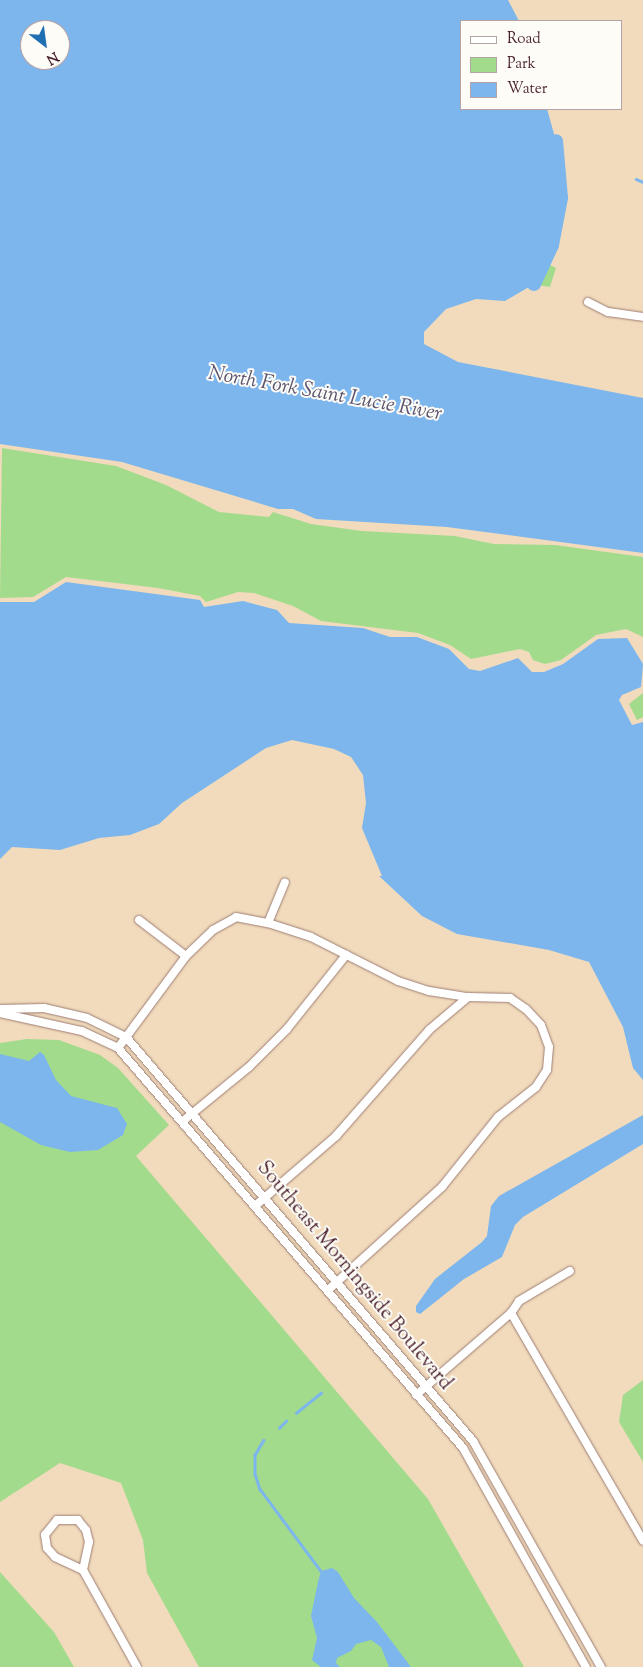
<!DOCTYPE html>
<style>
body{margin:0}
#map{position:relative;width:643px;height:1667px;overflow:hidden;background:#f1dbbc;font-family:"Sorts Mill Goudy",serif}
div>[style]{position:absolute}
.green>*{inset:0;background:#a3db8c}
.water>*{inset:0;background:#7cb6ed}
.stream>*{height:2.5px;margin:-1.25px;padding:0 1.25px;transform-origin:1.25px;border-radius:1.25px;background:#7cb6ed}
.river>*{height:14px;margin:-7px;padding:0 7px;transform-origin:7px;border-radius:7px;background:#7cb6ed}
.roads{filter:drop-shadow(0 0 1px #9e7d74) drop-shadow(0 0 1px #9e7d74)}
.minor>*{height:8px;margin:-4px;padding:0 4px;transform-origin:4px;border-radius:4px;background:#fff}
span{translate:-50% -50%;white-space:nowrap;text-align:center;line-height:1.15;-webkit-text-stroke:4px #fdfcf7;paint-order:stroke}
.street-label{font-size:20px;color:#4a1f2b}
.water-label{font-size:21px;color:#5c546f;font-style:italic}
.legend{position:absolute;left:460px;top:20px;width:162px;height:90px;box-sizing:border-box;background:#fdfcf7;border:1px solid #b5a4a5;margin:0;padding:6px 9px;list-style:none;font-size:15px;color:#4a1f2b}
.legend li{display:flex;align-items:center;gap:10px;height:25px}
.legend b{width:25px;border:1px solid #b5a4a5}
.north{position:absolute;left:20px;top:20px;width:50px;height:50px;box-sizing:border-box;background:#fdfcf7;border:1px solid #b5a4a5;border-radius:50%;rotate:150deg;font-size:14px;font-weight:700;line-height:20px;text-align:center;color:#4a1f2b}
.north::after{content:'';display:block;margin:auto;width:18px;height:22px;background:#1f6fb2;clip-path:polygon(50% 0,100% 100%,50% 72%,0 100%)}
</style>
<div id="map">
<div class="green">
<i style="clip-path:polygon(546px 263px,556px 268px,550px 287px,537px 285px)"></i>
<i style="clip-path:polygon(2px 448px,116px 466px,166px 485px,219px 512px,269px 517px,273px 512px,311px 524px,362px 531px,455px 536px,494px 544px,555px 545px,643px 557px,643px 637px,626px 629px,596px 635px,561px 660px,545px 664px,533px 660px,529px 652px,520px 649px,471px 659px,450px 645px,418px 633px,321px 621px,293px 606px,254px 593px,238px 592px,206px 602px,200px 596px,158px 588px,66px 577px,33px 597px,0 598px)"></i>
<i style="clip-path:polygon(643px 693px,643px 717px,637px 720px,629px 704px)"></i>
<i style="clip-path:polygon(27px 1039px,59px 1040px,100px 1055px,118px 1068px,169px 1125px,136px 1156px,428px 1499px,524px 1667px,199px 1667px,147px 1573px,143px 1540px,121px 1483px,60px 1463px,0 1502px,0 1043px)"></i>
<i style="clip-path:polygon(643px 1380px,643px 1462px,619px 1422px,623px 1395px)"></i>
<i style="clip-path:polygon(0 1572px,54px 1632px,74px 1667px,0 1667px)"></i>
</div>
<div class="water">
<i style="clip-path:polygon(evenodd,0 0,508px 0,519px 21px,462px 21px,462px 109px,547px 109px,556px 141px,561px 198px,553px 239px,534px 284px,505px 301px,476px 299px,446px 309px,424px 332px,424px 344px,458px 362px,643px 398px,643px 553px,447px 527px,316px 519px,293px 509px,278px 509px,122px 462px,0 444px,0 0,30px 30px,60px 30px,60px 60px,30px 60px,30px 30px)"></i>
<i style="clip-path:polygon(66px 582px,200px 600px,204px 607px,243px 601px,277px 610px,289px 623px,363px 628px,390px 637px,417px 637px,449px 649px,469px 669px,480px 671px,518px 658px,532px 672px,544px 672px,563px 664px,598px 639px,627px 638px,643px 664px,641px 687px,622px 695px,619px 700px,632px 725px,643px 722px,643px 1080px,633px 1068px,623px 1027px,589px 962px,549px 950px,457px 934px,422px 916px,379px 876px,382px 876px,362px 828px,366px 803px,363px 775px,351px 757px,334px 749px,292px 740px,266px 748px,182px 803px,159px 824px,130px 835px,99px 838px,60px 850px,12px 847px,0 859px,0 602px,34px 602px)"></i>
<i style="clip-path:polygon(40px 1052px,44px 1055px,56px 1080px,71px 1096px,117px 1108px,127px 1124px,123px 1135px,98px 1150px,70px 1152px,41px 1145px,0 1122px,0 1054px,29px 1061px)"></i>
<i style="clip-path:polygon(643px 1115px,643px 1144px,523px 1217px,515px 1225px,502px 1257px,464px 1279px,420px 1314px,416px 1312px,416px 1306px,435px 1279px,482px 1242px,487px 1236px,491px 1206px,499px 1196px)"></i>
<i style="clip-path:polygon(332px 1568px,338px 1572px,354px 1598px,377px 1622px,411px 1667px,389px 1667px,381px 1647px,371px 1640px,356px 1644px,351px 1651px,337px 1658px,336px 1663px,340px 1667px,321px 1667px,312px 1660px,317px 1638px,311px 1616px,318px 1582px,321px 1571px)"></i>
</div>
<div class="stream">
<i style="left:636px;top:179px;width:8px;rotate:23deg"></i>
<i style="left:296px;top:1413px;width:32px;rotate:-39deg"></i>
<i style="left:279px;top:1428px;width:10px;rotate:-45deg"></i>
<i style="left:264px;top:1440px;width:17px;rotate:121deg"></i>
<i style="left:255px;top:1455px;width:19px;rotate:90deg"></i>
<i style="left:255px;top:1474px;width:16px;rotate:72deg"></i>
<i style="left:260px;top:1489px;width:102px;rotate:53.4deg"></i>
</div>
<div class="river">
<i style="left:534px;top:284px;width:43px;rotate:-65.2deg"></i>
<i style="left:552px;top:245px;width:48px;rotate:-79.2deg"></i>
<i style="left:561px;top:198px;width:57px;rotate:-95deg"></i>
</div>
<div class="roads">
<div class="minor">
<i style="left:588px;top:302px;width:22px;rotate:27deg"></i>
<i style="left:608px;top:312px;width:35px;rotate:8deg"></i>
<i style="left:139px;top:920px;width:59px;rotate:37.5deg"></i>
<i style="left:268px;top:923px;width:44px;rotate:-67.5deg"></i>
<i style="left:0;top:1009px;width:44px;rotate:-1.3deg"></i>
<i style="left:44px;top:1008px;width:44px;rotate:13.1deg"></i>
<i style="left:87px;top:1018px;width:43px;rotate:26deg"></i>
<i style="left:126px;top:1037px;width:533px;rotate:49.34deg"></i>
<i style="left:473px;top:1441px;width:260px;rotate:60.5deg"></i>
<i style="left:0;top:1013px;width:84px;rotate:12.4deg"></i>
<i style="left:82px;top:1031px;width:40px;rotate:25deg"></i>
<i style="left:118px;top:1048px;width:528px;rotate:49.22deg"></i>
<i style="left:463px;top:1448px;width:251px;rotate:60.7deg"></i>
<i style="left:118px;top:1048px;width:114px;rotate:-53.5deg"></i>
<i style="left:186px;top:956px;width:37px;rotate:-44deg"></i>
<i style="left:213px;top:930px;width:26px;rotate:-29deg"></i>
<i style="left:236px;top:917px;width:33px;rotate:11deg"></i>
<i style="left:268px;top:923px;width:45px;rotate:18deg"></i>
<i style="left:311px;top:937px;width:97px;rotate:26.8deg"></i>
<i style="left:398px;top:981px;width:33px;rotate:18deg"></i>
<i style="left:429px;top:991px;width:39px;rotate:9deg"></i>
<i style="left:468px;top:997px;width:42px;rotate:1.4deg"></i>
<i style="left:510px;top:998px;width:19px;rotate:35deg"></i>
<i style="left:526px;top:1009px;width:22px;rotate:47deg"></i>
<i style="left:541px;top:1025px;width:23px;rotate:70deg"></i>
<i style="left:549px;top:1047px;width:23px;rotate:95deg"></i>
<i style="left:547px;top:1070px;width:20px;rotate:123deg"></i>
<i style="left:536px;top:1087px;width:48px;rotate:141.7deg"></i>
<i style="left:498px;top:1117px;width:90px;rotate:128.7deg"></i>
<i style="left:442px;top:1187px;width:154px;rotate:137.9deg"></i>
<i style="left:183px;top:1121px;width:85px;rotate:-39.3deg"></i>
<i style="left:249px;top:1067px;width:54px;rotate:-45deg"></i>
<i style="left:287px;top:1029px;width:95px;rotate:-51.4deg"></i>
<i style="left:255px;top:1206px;width:107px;rotate:-40.8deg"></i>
<i style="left:336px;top:1136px;width:141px;rotate:-48.7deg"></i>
<i style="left:429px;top:1030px;width:51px;rotate:-40.2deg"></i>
<i style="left:511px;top:1313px;width:263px;rotate:59.9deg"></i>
<i style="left:416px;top:1395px;width:125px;rotate:-40.8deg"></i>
<i style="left:511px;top:1313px;width:14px;rotate:-56deg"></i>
<i style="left:519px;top:1301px;width:59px;rotate:-30.5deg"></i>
<i style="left:83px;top:1570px;width:29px;rotate:-78deg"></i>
<i style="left:89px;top:1542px;width:12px;rotate:-104deg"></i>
<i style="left:86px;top:1530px;width:13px;rotate:-129deg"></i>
<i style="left:78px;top:1520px;width:21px;rotate:180deg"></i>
<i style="left:57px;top:1520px;width:19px;rotate:129deg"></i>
<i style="left:45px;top:1535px;width:13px;rotate:81deg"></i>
<i style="left:47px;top:1548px;width:12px;rotate:48deg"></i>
<i style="left:55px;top:1557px;width:31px;rotate:25deg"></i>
<i style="left:83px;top:1570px;width:111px;rotate:60.9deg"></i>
</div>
</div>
<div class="street-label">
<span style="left:354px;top:1276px;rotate:50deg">Southeast Morningside Boulevard</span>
</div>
<div class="water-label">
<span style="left:325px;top:394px;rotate:10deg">North Fork Saint Lucie River</span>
</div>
<ul class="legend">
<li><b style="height:6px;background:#fff"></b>Road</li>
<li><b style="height:14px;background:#a3db8c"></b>Park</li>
<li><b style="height:14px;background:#7cb6ed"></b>Water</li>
</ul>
<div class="north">N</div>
</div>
